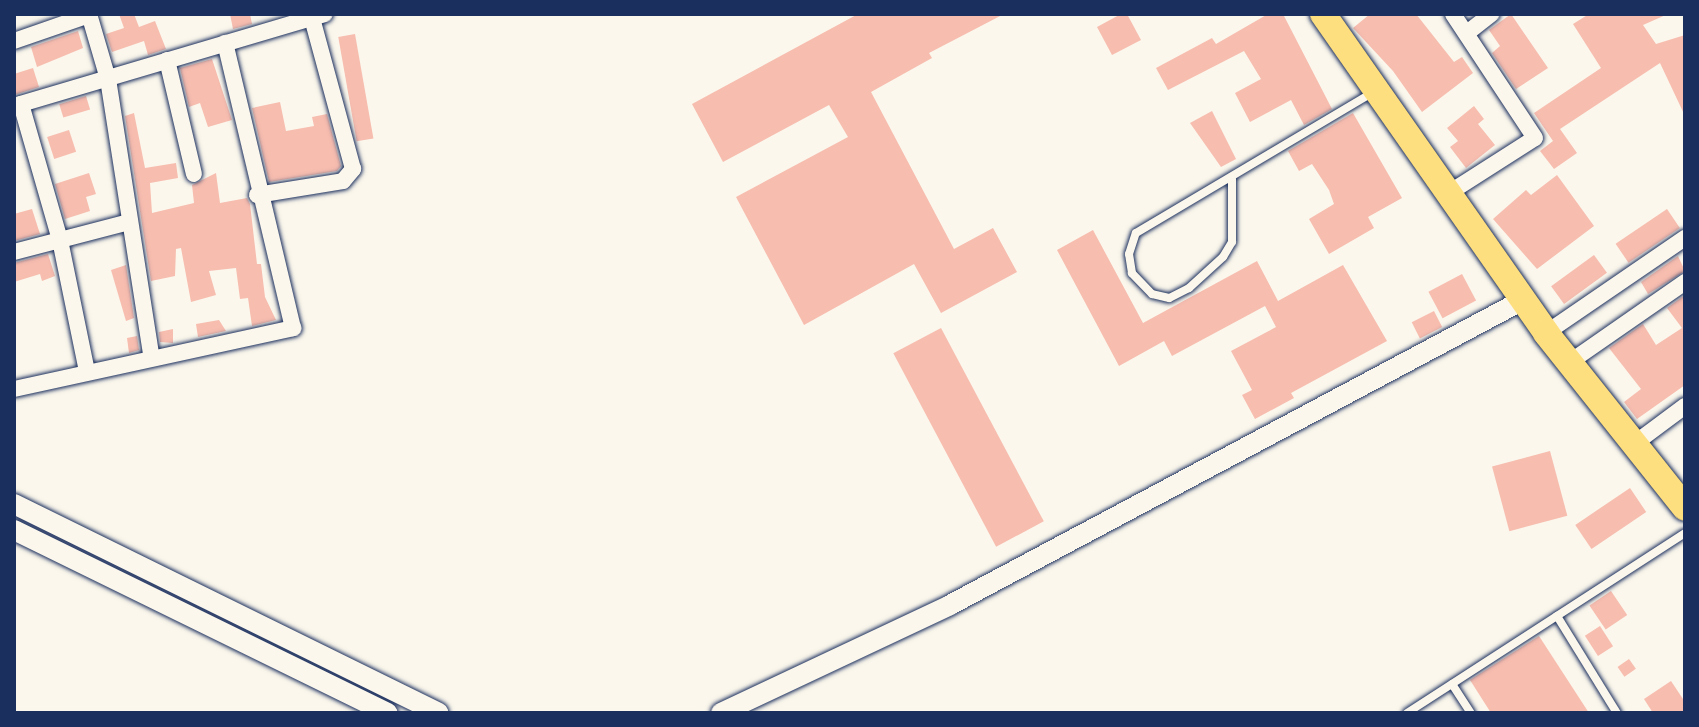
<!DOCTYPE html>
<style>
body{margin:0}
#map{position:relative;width:1699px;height:727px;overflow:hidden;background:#fbf7ec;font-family:Mynerve,sans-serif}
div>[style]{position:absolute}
.building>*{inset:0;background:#f7bdaf;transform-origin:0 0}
.roads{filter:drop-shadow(0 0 2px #1b2f5e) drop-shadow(0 0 2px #1b2f5e)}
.service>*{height:8px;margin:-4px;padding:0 4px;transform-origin:4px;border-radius:4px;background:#fbf7ec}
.minor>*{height:16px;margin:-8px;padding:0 8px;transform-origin:8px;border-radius:8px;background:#fbf7ec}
.tertiary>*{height:20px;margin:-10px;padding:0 10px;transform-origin:10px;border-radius:10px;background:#fbf7ec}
.primary>*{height:26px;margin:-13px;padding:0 13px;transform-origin:13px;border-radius:13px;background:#fedf80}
span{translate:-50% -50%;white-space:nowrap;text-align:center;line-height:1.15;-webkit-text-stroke:6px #fbf7ec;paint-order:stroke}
.frame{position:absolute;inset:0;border:16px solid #1b2f5e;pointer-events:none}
</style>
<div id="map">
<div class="building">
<i style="clip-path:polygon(119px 14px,134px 14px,139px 27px,155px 21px,166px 49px,148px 55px,144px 41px,112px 52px,106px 34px,124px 28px)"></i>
<i style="clip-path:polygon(230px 14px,250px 14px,252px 24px,233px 29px)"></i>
<i style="clip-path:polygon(858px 14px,1004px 14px,929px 53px,932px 58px,871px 92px,954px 249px,993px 228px,1017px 272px,941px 313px,914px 264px,804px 325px,736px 197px,848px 137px,829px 105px,723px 162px,692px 104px)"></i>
<i style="clip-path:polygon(1121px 14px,1127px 14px,1141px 40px,1112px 55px,1097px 27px)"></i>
<i style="clip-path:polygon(1268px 14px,1283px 14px,1332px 109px,1304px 125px,1291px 100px,1250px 122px,1235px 93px,1261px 79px,1244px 51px,1168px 90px,1156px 68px,1212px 38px,1216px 44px)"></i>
<i style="clip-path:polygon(1370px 14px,1416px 14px,1454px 62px,1462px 57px,1473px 73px,1422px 112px,1393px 71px,1353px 28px)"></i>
<i style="clip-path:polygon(1511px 14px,1548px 68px,1516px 89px,1492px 53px,1500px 46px,1489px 30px)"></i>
<i style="clip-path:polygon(1589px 14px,1668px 14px,1643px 25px,1656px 44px,1685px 35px,1685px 116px,1660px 63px,1560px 129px,1577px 153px,1554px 169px,1540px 151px,1553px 141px,1534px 113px,1601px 68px,1573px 24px)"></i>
<i style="clip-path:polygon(78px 31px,83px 48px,37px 67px,31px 47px)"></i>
<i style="left:355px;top:34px;width:106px;height:17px;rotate:80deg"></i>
<i style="clip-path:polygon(212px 59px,232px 120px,208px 127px,200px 103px,189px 107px,180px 68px)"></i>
<i style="clip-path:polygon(33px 68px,39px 87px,14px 95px,14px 74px)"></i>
<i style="left:86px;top:96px;width:14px;height:28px;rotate:73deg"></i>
<i style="clip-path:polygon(280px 102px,286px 131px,314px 126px,312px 117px,327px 114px,341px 166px,337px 171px,269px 182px,252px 108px)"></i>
<i style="clip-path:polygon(1474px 106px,1484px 119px,1478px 124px,1495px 145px,1466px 168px,1450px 147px,1458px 141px,1447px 128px)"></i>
<i style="clip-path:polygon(1212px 111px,1236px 159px,1221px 167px,1190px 123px)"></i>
<i style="clip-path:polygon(134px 113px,145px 168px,176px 163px,178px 178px,150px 183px,152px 213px,194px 203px,192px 185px,216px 173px,220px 203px,247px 198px,250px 204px,257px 264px,261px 264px,265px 297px,276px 320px,252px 326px,248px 298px,240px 299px,236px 268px,209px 271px,216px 295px,191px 302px,181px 248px,176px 249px,175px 276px,151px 281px,125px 116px)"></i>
<i style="clip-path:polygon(1353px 113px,1402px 198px,1368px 217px,1374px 228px,1329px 254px,1309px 219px,1334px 204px,1329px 190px,1312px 164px,1299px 171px,1288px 151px)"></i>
<i style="left:69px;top:130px;width:23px;height:23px;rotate:72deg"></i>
<i style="clip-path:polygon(89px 173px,96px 194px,86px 197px,90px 211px,65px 219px,55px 184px)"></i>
<i style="clip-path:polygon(1557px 175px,1594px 226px,1537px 269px,1493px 219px,1526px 190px,1531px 195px)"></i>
<i style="clip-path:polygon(32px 209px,40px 234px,14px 241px,14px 214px)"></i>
<i style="left:1667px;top:209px;width:23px;height:62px;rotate:56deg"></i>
<i style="clip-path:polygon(1093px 230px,1143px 323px,1257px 261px,1278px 301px,1343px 265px,1387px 341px,1291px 393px,1294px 398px,1255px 419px,1242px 395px,1252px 390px,1231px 351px,1276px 327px,1265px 306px,1172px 356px,1164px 341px,1119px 366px,1057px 250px)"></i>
<i style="clip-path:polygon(48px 254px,55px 276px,42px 281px,40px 274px,14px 282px,14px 263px)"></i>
<i style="left:1594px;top:255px;width:22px;height:53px;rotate:54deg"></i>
<i style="clip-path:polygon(1678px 256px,1685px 271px,1648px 294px,1641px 282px)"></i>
<i style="clip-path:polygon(126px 265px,134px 318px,126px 321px,111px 270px)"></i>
<i style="left:1462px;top:274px;width:30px;height:38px;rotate:62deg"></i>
<i style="clip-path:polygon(1685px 295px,1685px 385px,1637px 419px,1624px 402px,1641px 389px,1609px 348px,1643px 324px,1656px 345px,1682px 328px,1667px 308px)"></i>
<i style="left:1434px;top:311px;width:18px;height:25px;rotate:63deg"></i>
<i style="clip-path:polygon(219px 320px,226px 331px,198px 337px,196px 324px)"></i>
<i style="left:941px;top:328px;width:219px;height:54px;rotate:62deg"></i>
<i style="clip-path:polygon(173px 329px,173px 343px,160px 342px,159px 332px)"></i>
<i style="clip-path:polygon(137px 336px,139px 350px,129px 353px,127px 338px)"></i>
<i style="left:1550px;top:451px;width:67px;height:60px;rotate:75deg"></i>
<i style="left:1630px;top:488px;width:29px;height:66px;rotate:56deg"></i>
<i style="left:1611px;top:591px;width:29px;height:26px;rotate:56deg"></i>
<i style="left:1600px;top:626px;width:24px;height:18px;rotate:57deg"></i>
<i style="clip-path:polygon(1539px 636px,1589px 713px,1491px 713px,1470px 680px)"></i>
<i style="left:1629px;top:659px;width:12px;height:14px;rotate:55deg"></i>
<i style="clip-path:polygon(1671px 681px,1685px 702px,1685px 713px,1653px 713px,1644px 699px)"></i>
</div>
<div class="roads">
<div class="service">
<i style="left:1232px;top:179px;width:63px;rotate:90deg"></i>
<i style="left:1232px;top:242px;width:17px;rotate:121deg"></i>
<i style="left:1223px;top:257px;width:46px;rotate:137.6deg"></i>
<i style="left:1189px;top:288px;width:22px;rotate:153deg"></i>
<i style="left:1169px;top:298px;width:17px;rotate:-167deg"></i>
<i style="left:1152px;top:294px;width:29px;rotate:-134deg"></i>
<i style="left:1132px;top:273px;width:19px;rotate:-99deg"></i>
<i style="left:1129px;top:254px;width:22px;rotate:-72deg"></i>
<i style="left:1136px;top:233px;width:274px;rotate:-30.7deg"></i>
<i style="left:1557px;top:616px;width:114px;rotate:58.3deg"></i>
<i style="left:1452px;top:684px;width:35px;rotate:57deg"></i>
<i style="left:1407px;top:713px;width:331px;rotate:-32.9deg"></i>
</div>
<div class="minor">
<i style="left:89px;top:14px;width:68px;rotate:73.7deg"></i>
<i style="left:108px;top:79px;width:279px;rotate:81.1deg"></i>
<i style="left:1467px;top:33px;width:31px;rotate:-38deg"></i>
<i style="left:14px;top:41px;width:79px;rotate:-19.1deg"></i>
<i style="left:167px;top:60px;width:117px;rotate:76.7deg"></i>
<i style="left:21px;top:104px;width:141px;rotate:74deg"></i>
<i style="left:60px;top:240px;width:135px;rotate:78.4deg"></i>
<i style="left:14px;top:106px;width:324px;rotate:-16.5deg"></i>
<i style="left:1452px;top:191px;width:98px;rotate:-32.6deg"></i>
<i style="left:1535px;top:138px;width:149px;rotate:-123.5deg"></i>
<i style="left:257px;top:195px;width:87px;rotate:-9.2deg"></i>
<i style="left:343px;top:181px;width:16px;rotate:-50deg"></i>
<i style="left:353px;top:169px;width:161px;rotate:-105.2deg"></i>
<i style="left:14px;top:252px;width:119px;rotate:-14.6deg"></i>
<i style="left:1546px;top:333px;width:168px;rotate:-34.4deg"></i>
<i style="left:1570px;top:362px;width:140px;rotate:-34.8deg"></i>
<i style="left:14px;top:389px;width:286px;rotate:-12.3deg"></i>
<i style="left:293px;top:328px;width:293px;rotate:-103.4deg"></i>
<i style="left:1634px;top:444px;width:64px;rotate:-36.7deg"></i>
</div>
<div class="tertiary">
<i style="left:14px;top:504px;width:473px;rotate:26.2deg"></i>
<i style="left:14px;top:530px;width:416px;rotate:26.1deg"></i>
<i style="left:721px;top:713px;width:253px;rotate:-25.2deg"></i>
<i style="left:950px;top:605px;width:649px;rotate:-28.03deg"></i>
</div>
<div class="primary">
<i style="left:1323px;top:14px;width:389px;rotate:55deg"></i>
<i style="left:1546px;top:333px;width:223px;rotate:51.5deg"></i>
</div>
</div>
<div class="frame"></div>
</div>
